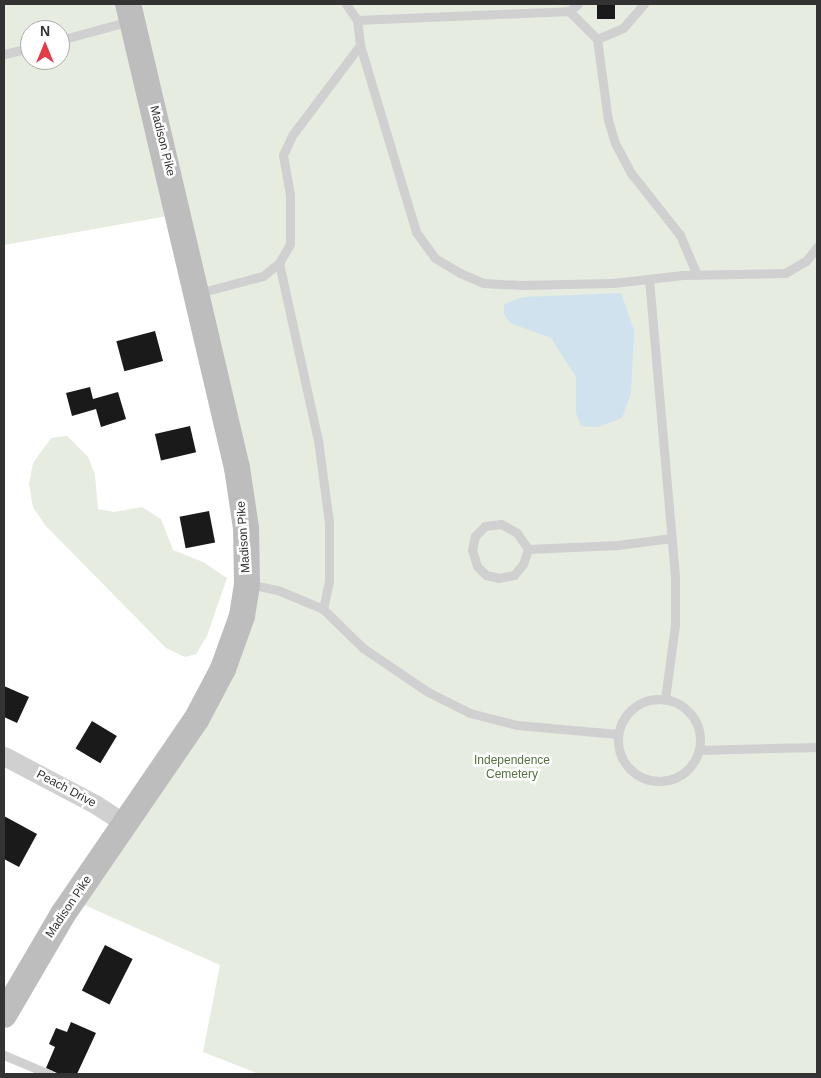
<!DOCTYPE html>
<style>
body{margin:0}
#map{position:relative;width:821px;height:1078px;overflow:hidden;background:#fff;font-family:Helvetica,sans-serif}
div>[style]{position:absolute}
.green>*{inset:0;background:#e6ecdf}
.water>*{inset:0;background:#cfe2ee}
.building>*{inset:0;background:#1a1a1a;transform-origin:0 0}
.lane>*{height:9px;margin:-4.5px;padding:0 4.5px;transform-origin:4.5px;border-radius:4.5px;background:#d0d0d0}
.lane>.ring{margin:-4.5px;padding:0;box-sizing:content-box;background:none;border:9px solid #d0d0d0;border-radius:50%}
.street>*{height:19px;margin:-9.5px;padding:0 9.5px;transform-origin:9.5px;border-radius:9.5px;background:#d0d0d0}
.secondary>*{height:26px;margin:-13px;padding:0 13px;transform-origin:13px;border-radius:13px;background:#bdbdbd}
span{translate:-50% -50%;white-space:nowrap;text-align:center;line-height:1.15;-webkit-text-stroke:5px #fff;paint-order:stroke}
.street-label{font-size:12px;color:#333}
.park-label{font-size:12px;color:#56703f}
.frame{position:absolute;inset:0;border:5px solid #333;pointer-events:none}
.north{position:absolute;left:20px;top:20px;width:50px;height:50px;box-sizing:border-box;background:#fff;border:1px solid #adadad;border-radius:50%;rotate:0deg;font-size:14px;font-weight:700;line-height:20px;text-align:center;color:#333}
.north::after{content:'';display:block;margin:auto;width:18px;height:22px;background:#e63946;clip-path:polygon(50% 0,100% 100%,50% 72%,0 100%)}
</style>
<div id="map">
<div class="green">
<i style="clip-path:polygon(evenodd,4px 4px,817px 4px,817px 1074px,259px 1074px,203px 1052px,220px 965px,73px 900px,163px 771px,247px 583px,179px 214px,4px 245px,4px 4px,30px 30px,60px 30px,60px 60px,30px 60px,30px 30px)"></i>
<i style="clip-path:polygon(67px 436px,88px 457px,95px 474px,98px 509px,114px 512px,142px 507px,161px 519px,173px 550px,203px 562px,227px 578px,207px 636px,196px 654px,185px 657px,166px 648px,45px 525px,33px 507px,29px 484px,33px 463px,51px 438px)"></i>
</div>
<div class="water">
<i style="clip-path:polygon(621px 293px,634px 330px,631px 394px,622px 418px,598px 427px,581px 426px,576px 413px,576px 377px,551px 338px,510px 323px,504px 314px,504px 304px,523px 297px)"></i>
</div>
<div class="building">
<i style="left:597px;top:4px;width:18px;height:15px"></i>
<i style="left:155px;top:331px;width:31px;height:40px;rotate:75deg"></i>
<i style="clip-path:polygon(90px 387px,93px 399px,118px 392px,126px 419px,101px 427px,96px 409px,72px 416px,66px 393px)"></i>
<i style="left:190px;top:426px;width:27px;height:36px;rotate:77deg"></i>
<i style="left:209px;top:511px;width:32px;height:30px;rotate:79deg"></i>
<i style="clip-path:polygon(4px 686px,29px 697px,17px 723px,4px 717px)"></i>
<i style="left:92px;top:721px;width:29px;height:32px;rotate:31deg"></i>
<i style="clip-path:polygon(4px 816px,37px 834px,19px 867px,4px 859px)"></i>
<i style="left:105px;top:945px;width:31px;height:51px;rotate:27deg"></i>
<i style="clip-path:polygon(71px 1022px,96px 1033px,77px 1074px,59px 1074px,46px 1068px,55px 1047px,49px 1044px,56px 1028px,67px 1032px)"></i>
</div>
<div class="lane">
<i style="left:346px;top:4px;width:19px;rotate:55deg"></i>
<i style="left:357px;top:20px;width:25px;rotate:83deg"></i>
<i style="left:360px;top:45px;width:195px;rotate:73.3deg"></i>
<i style="left:416px;top:232px;width:32px;rotate:54deg"></i>
<i style="left:435px;top:258px;width:29px;rotate:31deg"></i>
<i style="left:460px;top:273px;width:25px;rotate:23deg"></i>
<i style="left:483px;top:283px;width:38px;rotate:3deg"></i>
<i style="left:521px;top:285px;width:92px;rotate:-1.2deg"></i>
<i style="left:613px;top:283px;width:70px;rotate:-6.5deg"></i>
<i style="left:683px;top:275px;width:102px;rotate:-1.1deg"></i>
<i style="left:785px;top:273px;width:24px;rotate:-30deg"></i>
<i style="left:806px;top:261px;width:18px;rotate:-52deg"></i>
<i style="left:569px;top:11px;width:40px;rotate:45deg"></i>
<i style="left:597px;top:39px;width:28px;rotate:-23deg"></i>
<i style="left:623px;top:28px;width:32px;rotate:-49deg"></i>
<i style="left:357px;top:20px;width:212px;rotate:-2.4deg"></i>
<i style="left:569px;top:11px;width:11px;rotate:-38deg"></i>
<i style="left:597px;top:39px;width:82px;rotate:82.3deg"></i>
<i style="left:608px;top:120px;width:24px;rotate:73deg"></i>
<i style="left:615px;top:143px;width:34px;rotate:62deg"></i>
<i style="left:631px;top:173px;width:79px;rotate:51.7deg"></i>
<i style="left:680px;top:235px;width:43px;rotate:67deg"></i>
<i style="left:60px;top:40px;width:73px;rotate:-15.2deg"></i>
<i style="left:4px;top:54px;width:27px;rotate:-13deg"></i>
<i style="left:279px;top:263px;width:181px;rotate:77.6deg"></i>
<i style="left:318px;top:440px;width:83px;rotate:82.4deg"></i>
<i style="left:329px;top:522px;width:59px;rotate:90deg"></i>
<i style="left:329px;top:581px;width:29px;rotate:102deg"></i>
<i style="left:649px;top:279px;width:301px;rotate:85deg"></i>
<i style="left:675px;top:579px;width:46px;rotate:90deg"></i>
<i style="left:675px;top:625px;width:75px;rotate:97.7deg"></i>
<i style="left:199px;top:293px;width:66px;rotate:-14.9deg"></i>
<i style="left:263px;top:276px;width:21px;rotate:-39deg"></i>
<i style="left:279px;top:263px;width:22px;rotate:-60deg"></i>
<i style="left:290px;top:244px;width:49px;rotate:-90deg"></i>
<i style="left:290px;top:195px;width:41px;rotate:-99.9deg"></i>
<i style="left:283px;top:155px;width:23px;rotate:-65deg"></i>
<i style="left:293px;top:134px;width:111px;rotate:-53deg"></i>
<i style="left:528px;top:549px;width:16px;rotate:108deg"></i>
<i style="left:523px;top:564px;width:14px;rotate:129deg"></i>
<i style="left:514px;top:575px;width:15px;rotate:169deg"></i>
<i style="left:499px;top:578px;width:13px;rotate:-167deg"></i>
<i style="left:486px;top:575px;width:13px;rotate:-135deg"></i>
<i style="left:477px;top:566px;width:17px;rotate:-107deg"></i>
<i style="left:472px;top:550px;width:14px;rotate:-78deg"></i>
<i style="left:475px;top:536px;width:14px;rotate:-45deg"></i>
<i style="left:485px;top:526px;width:16px;rotate:-7deg"></i>
<i style="left:501px;top:524px;width:18px;rotate:29deg"></i>
<i style="left:517px;top:533px;width:19px;rotate:55deg"></i>
<i style="left:528px;top:549px;width:90px;rotate:-2.5deg"></i>
<i style="left:618px;top:545px;width:54px;rotate:-7.4deg"></i>
<i style="left:250px;top:584px;width:31px;rotate:13deg"></i>
<i style="left:280px;top:591px;width:47px;rotate:22.7deg"></i>
<i style="left:323px;top:609px;width:56px;rotate:44.3deg"></i>
<i style="left:363px;top:648px;width:78px;rotate:34.1deg"></i>
<i style="left:428px;top:692px;width:47px;rotate:26.6deg"></i>
<i style="left:470px;top:713px;width:49px;rotate:14.3deg"></i>
<i style="left:517px;top:725px;width:101px;rotate:5.1deg"></i>
<i class="ring" style="left:618px;top:699px;width:73px;height:73px"></i>
<i style="left:699px;top:750px;width:118px;rotate:-1.5deg"></i>
<i style="left:4px;top:1055px;width:49px;rotate:22.9deg"></i>
</div>
<div class="street">
<i style="left:4px;top:756px;width:103px;rotate:27.8deg"></i>
<i style="left:95px;top:804px;width:37px;rotate:33deg"></i>
</div>
<div class="secondary">
<i style="left:4px;top:1015px;width:117px;rotate:-59.7deg"></i>
<i style="left:63px;top:914px;width:235px;rotate:-55.6deg"></i>
<i style="left:196px;top:720px;width:58px;rotate:-62.1deg"></i>
<i style="left:223px;top:669px;width:56px;rotate:-70.3deg"></i>
<i style="left:242px;top:616px;width:33px;rotate:-81deg"></i>
<i style="left:247px;top:583px;width:55px;rotate:-91deg"></i>
<i style="left:246px;top:528px;width:61px;rotate:-98.5deg"></i>
<i style="left:237px;top:468px;width:477px;rotate:-103.2deg"></i>
</div>
<div class="street-label">
<span style="left:162px;top:141px;rotate:76deg">Madison Pike</span>
<span style="left:244px;top:537px;rotate:-94deg">Madison Pike</span>
<span style="left:66px;top:789px;rotate:28deg">Peach Drive</span>
<span style="left:69px;top:907px;rotate:-56deg">Madison Pike</span>
</div>
<div class="park-label">
<span style="left:512px;top:768px">Independence<br>Cemetery</span>
</div>
<div class="frame"></div>
<div class="north">N</div>
</div>
